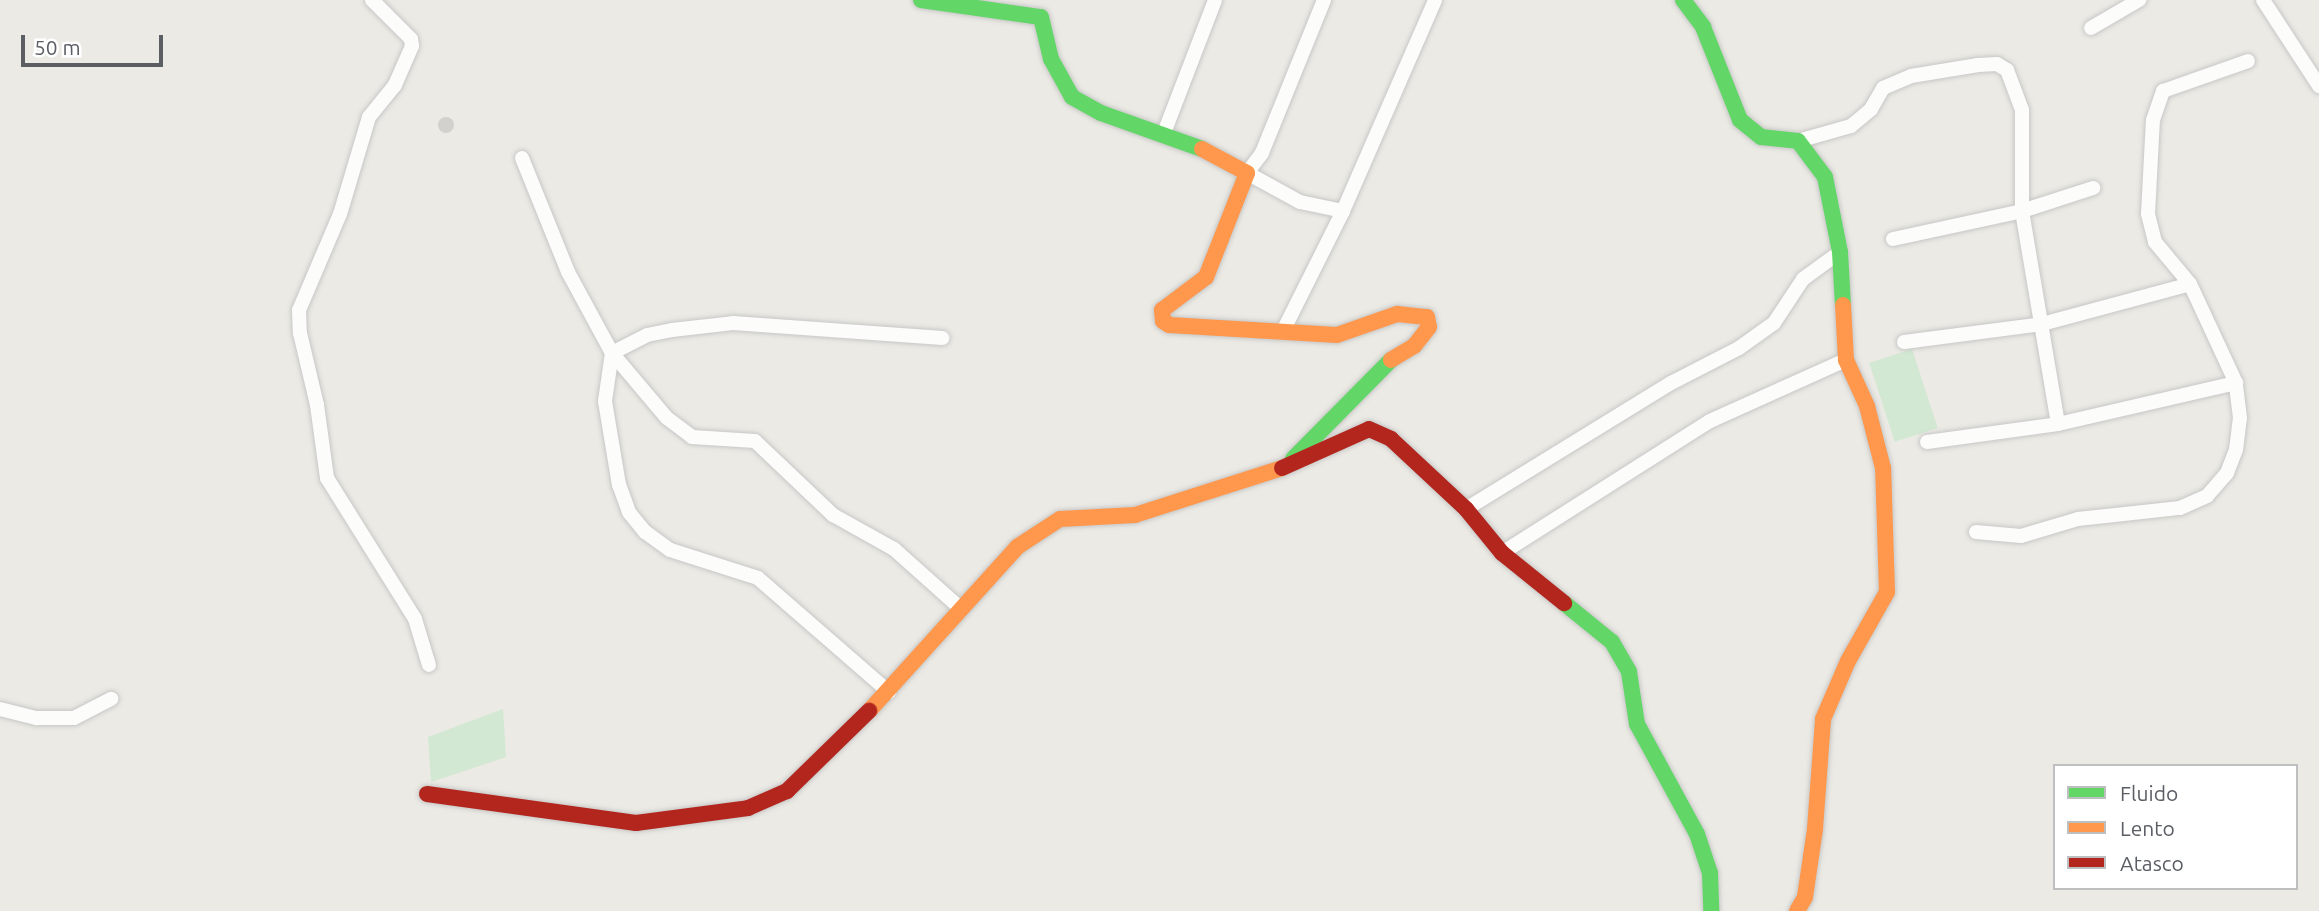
<!DOCTYPE html>
<style>
body{margin:0}
#map{position:relative;width:2319px;height:911px;overflow:hidden;background:#ebeae5;font-family:Ubuntu,sans-serif}
div>[style]{position:absolute}
.green>*{inset:0;background:#d2e8d2;transform-origin:0 0}
.building>*{inset:0;background:#d2d1ce}
.round{border-radius:50%}
.roads{filter:drop-shadow(0 0 2px #c7c7c6) drop-shadow(0 0 2px #c7c7c6)}
.street>*{height:14px;margin:-7px;padding:0 7px;transform-origin:7px;border-radius:7px;background:#fcfcfb}
.fast>*{height:16px;margin:-8px;padding:0 8px;transform-origin:8px;border-radius:8px;background:#63d668}
.slow>*{height:16px;margin:-8px;padding:0 8px;transform-origin:8px;border-radius:8px;background:#ff974d}
.jam>*{height:16px;margin:-8px;padding:0 8px;transform-origin:8px;border-radius:8px;background:#b3261e}
span{translate:-50% -50%;white-space:nowrap;text-align:center;line-height:1.15;-webkit-text-stroke:5px #fff;paint-order:stroke}
.legend{position:absolute;left:2053px;top:764px;width:245px;height:126px;box-sizing:border-box;background:#fff;border:2px solid #bdbfc1;margin:0;padding:9px 12px;list-style:none;font-size:21px;color:#5b5e64}
.legend li{display:flex;align-items:center;gap:14px;height:35px}
.legend b{width:35px;border:2px solid #bdbfc1}
.scale{position:absolute;left:21px;top:35px;width:142px;height:32px;box-sizing:border-box;border:4px solid #5b5e64;border-top:0;padding-left:9px;font-size:21px;line-height:24px;white-space:nowrap;color:#5b5e64;-webkit-text-stroke:5px #fff;paint-order:stroke}
</style>
<div id="map">
<div class="green">
<i style="left:1912px;top:349px;width:83px;height:45px;rotate:72deg"></i>
<i style="clip-path:polygon(503px 709px,506px 757px,431px 782px,428px 737px)"></i>
</div>
<div class="building">
<i class="round" style="left:438px;top:117px;width:16px;height:16px"></i>
</div>
<div class="roads">
<div class="street">
<i style="left:372px;top:0;width:55px;rotate:45deg"></i>
<i style="left:411px;top:39px;width:7px;rotate:82deg"></i>
<i style="left:412px;top:46px;width:43px;rotate:113.6deg"></i>
<i style="left:395px;top:85px;width:41px;rotate:129.1deg"></i>
<i style="left:369px;top:117px;width:101px;rotate:106.6deg"></i>
<i style="left:340px;top:214px;width:104px;rotate:113.1deg"></i>
<i style="left:299px;top:310px;width:23px;rotate:88deg"></i>
<i style="left:300px;top:333px;width:74px;rotate:76.7deg"></i>
<i style="left:317px;top:405px;width:74px;rotate:82.2deg"></i>
<i style="left:327px;top:478px;width:166px;rotate:58deg"></i>
<i style="left:415px;top:619px;width:48px;rotate:73.1deg"></i>
<i style="left:1324px;top:0;width:165px;rotate:112.1deg"></i>
<i style="left:1262px;top:153px;width:25px;rotate:127deg"></i>
<i style="left:1247px;top:173px;width:60px;rotate:28.7deg"></i>
<i style="left:1300px;top:202px;width:44px;rotate:11.8deg"></i>
<i style="left:2263px;top:0;width:103px;rotate:56.9deg"></i>
<i style="left:2091px;top:28px;width:56px;rotate:-30.3deg"></i>
<i style="left:1164px;top:133px;width:142px;rotate:-69deg"></i>
<i style="left:1798px;top:141px;width:55px;rotate:-15.8deg"></i>
<i style="left:1851px;top:126px;width:26px;rotate:-40deg"></i>
<i style="left:1871px;top:109px;width:24px;rotate:-60deg"></i>
<i style="left:1883px;top:88px;width:30px;rotate:-23deg"></i>
<i style="left:1911px;top:76px;width:68px;rotate:-9.3deg"></i>
<i style="left:1978px;top:65px;width:19px;rotate:-3deg"></i>
<i style="left:1997px;top:64px;width:12px;rotate:31deg"></i>
<i style="left:2007px;top:70px;width:43px;rotate:69.4deg"></i>
<i style="left:2022px;top:110px;width:101px;rotate:90deg"></i>
<i style="left:2022px;top:211px;width:216px;rotate:80.4deg"></i>
<i style="left:522px;top:158px;width:123px;rotate:68deg"></i>
<i style="left:568px;top:272px;width:92px;rotate:61.5deg"></i>
<i style="left:612px;top:353px;width:85px;rotate:49.8deg"></i>
<i style="left:667px;top:418px;width:31px;rotate:37deg"></i>
<i style="left:692px;top:437px;width:63px;rotate:3.6deg"></i>
<i style="left:755px;top:441px;width:108px;rotate:43.5deg"></i>
<i style="left:833px;top:515px;width:70px;rotate:29.1deg"></i>
<i style="left:894px;top:549px;width:89px;rotate:41.8deg"></i>
<i style="left:1893px;top:239px;width:132px;rotate:-12.2deg"></i>
<i style="left:2022px;top:211px;width:75px;rotate:-17.9deg"></i>
<i style="left:1283px;top:331px;width:134px;rotate:-63.4deg"></i>
<i style="left:1343px;top:211px;width:230px;rotate:-66.4deg"></i>
<i style="left:1904px;top:342px;width:139px;rotate:-7.4deg"></i>
<i style="left:2042px;top:324px;width:153px;rotate:-15.1deg"></i>
<i style="left:1927px;top:442px;width:132px;rotate:-7.8deg"></i>
<i style="left:2058px;top:424px;width:183px;rotate:-13deg"></i>
<i style="left:1466px;top:509px;width:241px;rotate:-31.6deg"></i>
<i style="left:1671px;top:383px;width:76px;rotate:-27.2deg"></i>
<i style="left:1739px;top:348px;width:43px;rotate:-35.5deg"></i>
<i style="left:1774px;top:323px;width:53px;rotate:-56.6deg"></i>
<i style="left:1803px;top:279px;width:46px;rotate:-36.1deg"></i>
<i style="left:1976px;top:532px;width:45px;rotate:5.1deg"></i>
<i style="left:2021px;top:536px;width:59px;rotate:-16.6deg"></i>
<i style="left:2078px;top:519px;width:103px;rotate:-6.2deg"></i>
<i style="left:2180px;top:508px;width:30px;rotate:-24deg"></i>
<i style="left:2207px;top:496px;width:30px;rotate:-49deg"></i>
<i style="left:2227px;top:473px;width:25px;rotate:-69deg"></i>
<i style="left:2236px;top:450px;width:32px;rotate:-83deg"></i>
<i style="left:2240px;top:418px;width:35px;rotate:-97deg"></i>
<i style="left:2236px;top:383px;width:109px;rotate:-114.9deg"></i>
<i style="left:2190px;top:284px;width:55px;rotate:-129.8deg"></i>
<i style="left:2155px;top:242px;width:29px;rotate:-104deg"></i>
<i style="left:2148px;top:214px;width:94px;rotate:-87deg"></i>
<i style="left:2153px;top:120px;width:31px;rotate:-71deg"></i>
<i style="left:2163px;top:91px;width:90px;rotate:-19.4deg"></i>
<i style="left:1502px;top:553px;width:246px;rotate:-32.4deg"></i>
<i style="left:1710px;top:421px;width:149px;rotate:-24.2deg"></i>
<i style="left:889px;top:692px;width:174px;rotate:-139deg"></i>
<i style="left:758px;top:578px;width:92px;rotate:-162.3deg"></i>
<i style="left:670px;top:550px;width:31px;rotate:-144deg"></i>
<i style="left:645px;top:532px;width:26px;rotate:-129deg"></i>
<i style="left:629px;top:512px;width:29px;rotate:-110deg"></i>
<i style="left:619px;top:485px;width:85px;rotate:-99.5deg"></i>
<i style="left:605px;top:401px;width:49px;rotate:-81.7deg"></i>
<i style="left:612px;top:353px;width:39px;rotate:-27deg"></i>
<i style="left:647px;top:335px;width:25px;rotate:-11deg"></i>
<i style="left:672px;top:330px;width:61px;rotate:-6.5deg"></i>
<i style="left:733px;top:323px;width:210px;rotate:4.1deg"></i>
<i style="left:0;top:709px;width:38px;rotate:14deg"></i>
<i style="left:37px;top:718px;width:37px"></i>
<i style="left:74px;top:718px;width:42px;rotate:-27.2deg"></i>
</div>
<div class="fast">
<i style="left:921px;top:0;width:121px;rotate:8.1deg"></i>
<i style="left:1041px;top:17px;width:43px;rotate:76.6deg"></i>
<i style="left:1051px;top:59px;width:43px;rotate:61.1deg"></i>
<i style="left:1072px;top:97px;width:33px;rotate:29deg"></i>
<i style="left:1101px;top:113px;width:107px;rotate:19.6deg"></i>
<i style="left:1683px;top:0;width:34px;rotate:53deg"></i>
<i style="left:1703px;top:27px;width:100px;rotate:68.3deg"></i>
<i style="left:1740px;top:120px;width:27px;rotate:39deg"></i>
<i style="left:1761px;top:137px;width:37px;rotate:6deg"></i>
<i style="left:1798px;top:141px;width:45px;rotate:53.1deg"></i>
<i style="left:1825px;top:177px;width:76px;rotate:78.7deg"></i>
<i style="left:1840px;top:252px;width:53px;rotate:86.8deg"></i>
<i style="left:1293px;top:459px;width:139px;rotate:-45.3deg"></i>
<i style="left:1564px;top:603px;width:62px;rotate:39.1deg"></i>
<i style="left:1612px;top:642px;width:34px;rotate:60deg"></i>
<i style="left:1629px;top:672px;width:53px;rotate:81.3deg"></i>
<i style="left:1637px;top:724px;width:125px;rotate:61.4deg"></i>
<i style="left:1697px;top:834px;width:41px;rotate:71.6deg"></i>
<i style="left:1710px;top:873px;width:38px;rotate:88deg"></i>
</div>
<div class="slow">
<i style="left:1202px;top:149px;width:51px;rotate:28.1deg"></i>
<i style="left:1247px;top:173px;width:112px;rotate:111.5deg"></i>
<i style="left:1206px;top:277px;width:55px;rotate:143.1deg"></i>
<i style="left:1162px;top:310px;width:11px;rotate:85deg"></i>
<i style="left:1163px;top:321px;width:7px;rotate:34deg"></i>
<i style="left:1169px;top:325px;width:168px;rotate:3.4deg"></i>
<i style="left:1337px;top:335px;width:64px;rotate:-19.3deg"></i>
<i style="left:1397px;top:314px;width:30px;rotate:6deg"></i>
<i style="left:1427px;top:317px;width:10px;rotate:79deg"></i>
<i style="left:1429px;top:327px;width:24px;rotate:128deg"></i>
<i style="left:1414px;top:346px;width:27px;rotate:149deg"></i>
<i style="left:869px;top:711px;width:221px;rotate:-47.9deg"></i>
<i style="left:1017px;top:547px;width:51px;rotate:-33.1deg"></i>
<i style="left:1060px;top:519px;width:75px;rotate:-3.1deg"></i>
<i style="left:1135px;top:515px;width:154px;rotate:-17.7deg"></i>
<i style="left:1797px;top:911px;width:16px;rotate:-60deg"></i>
<i style="left:1805px;top:897px;width:69px;rotate:-81.6deg"></i>
<i style="left:1815px;top:829px;width:110px;rotate:-85.8deg"></i>
<i style="left:1823px;top:719px;width:63px;rotate:-66.7deg"></i>
<i style="left:1848px;top:661px;width:79px;rotate:-60.5deg"></i>
<i style="left:1887px;top:592px;width:124px;rotate:-91.8deg"></i>
<i style="left:1883px;top:468px;width:64px;rotate:-104.5deg"></i>
<i style="left:1867px;top:406px;width:51px;rotate:-114.5deg"></i>
<i style="left:1846px;top:360px;width:55px;rotate:-93.1deg"></i>
</div>
<div class="jam">
<i style="left:1282px;top:468px;width:95px;rotate:-24.1deg"></i>
<i style="left:1369px;top:429px;width:24px;rotate:24deg"></i>
<i style="left:1391px;top:439px;width:103px;rotate:43deg"></i>
<i style="left:1466px;top:509px;width:57px;rotate:50.7deg"></i>
<i style="left:1502px;top:553px;width:80px;rotate:38.9deg"></i>
<i style="left:427px;top:794px;width:211px;rotate:7.9deg"></i>
<i style="left:636px;top:823px;width:113px;rotate:-7.6deg"></i>
<i style="left:748px;top:808px;width:43px;rotate:-23.6deg"></i>
<i style="left:787px;top:791px;width:115px;rotate:-44.3deg"></i>
</div>
</div>
<ul class="legend">
<li><b style="height:9px;background:#63d668"></b>Fluido</li>
<li><b style="height:9px;background:#ff974d"></b>Lento</li>
<li><b style="height:9px;background:#b3261e"></b>Atasco</li>
</ul>
<div class="scale">50 m</div>
</div>
